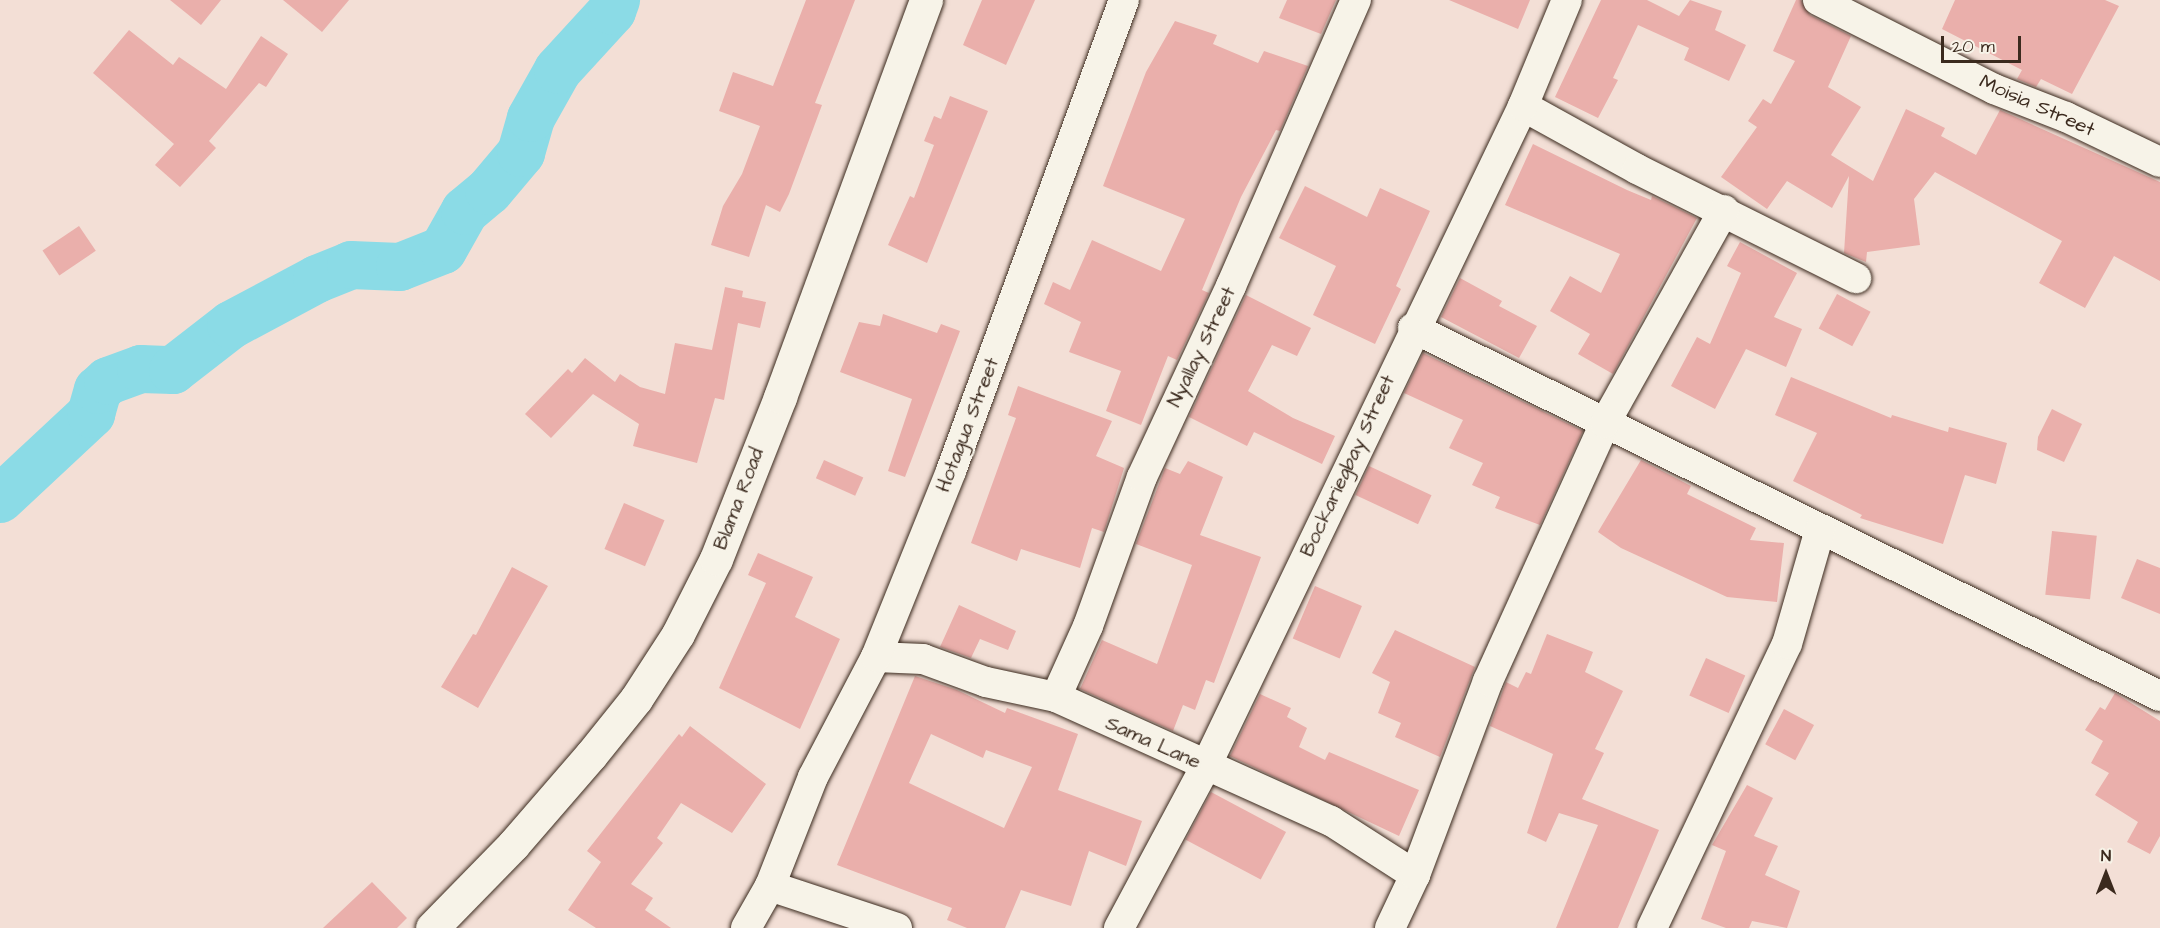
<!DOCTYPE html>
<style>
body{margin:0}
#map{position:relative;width:2160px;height:928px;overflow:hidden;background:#f3dfd6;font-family:"Architects Daughter",sans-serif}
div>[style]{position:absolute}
.river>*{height:48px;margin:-24px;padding:0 24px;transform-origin:24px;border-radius:24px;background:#8bdbe6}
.building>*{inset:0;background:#eaafab;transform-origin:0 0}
.roads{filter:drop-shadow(0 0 2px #3b2a1e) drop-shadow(0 0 2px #3b2a1e)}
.street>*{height:30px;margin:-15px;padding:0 15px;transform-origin:15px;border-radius:15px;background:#f7f3e8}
.secondary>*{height:33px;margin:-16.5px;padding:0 16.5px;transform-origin:16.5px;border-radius:16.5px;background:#f7f3e8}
span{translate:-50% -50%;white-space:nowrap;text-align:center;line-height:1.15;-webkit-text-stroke:4.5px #f7f3e8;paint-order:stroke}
.street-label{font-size:20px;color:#3b2a1e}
.north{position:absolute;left:2076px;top:844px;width:60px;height:60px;-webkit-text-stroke:4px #f7f3e8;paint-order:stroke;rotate:0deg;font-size:16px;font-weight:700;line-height:24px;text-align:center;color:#3b2a1e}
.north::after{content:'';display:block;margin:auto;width:21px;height:27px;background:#3b2a1e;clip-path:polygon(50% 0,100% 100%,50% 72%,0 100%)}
.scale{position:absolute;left:1941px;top:36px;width:80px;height:27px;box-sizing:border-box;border:3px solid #3b2a1e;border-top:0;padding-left:8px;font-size:18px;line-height:21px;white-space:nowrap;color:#3b2a1e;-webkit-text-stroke:4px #f7f3e8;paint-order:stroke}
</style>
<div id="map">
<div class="river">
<i style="left:0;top:499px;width:125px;rotate:-43deg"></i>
<i style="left:91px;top:414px;width:25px;rotate:-74deg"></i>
<i style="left:98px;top:390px;width:13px;rotate:-42deg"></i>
<i style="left:108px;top:381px;width:35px;rotate:-20deg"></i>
<i style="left:141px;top:369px;width:32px;rotate:2deg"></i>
<i style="left:173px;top:370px;width:73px;rotate:-37.8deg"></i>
<i style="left:231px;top:325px;width:98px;rotate:-28.1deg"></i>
<i style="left:317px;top:279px;width:37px;rotate:-22deg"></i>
<i style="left:351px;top:265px;width:49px;rotate:2.3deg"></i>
<i style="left:400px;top:267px;width:46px;rotate:-21.6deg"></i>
<i style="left:443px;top:250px;width:45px;rotate:-60.6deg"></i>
<i style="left:465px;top:211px;width:31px;rotate:-40deg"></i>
<i style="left:489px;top:191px;width:50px;rotate:-49.9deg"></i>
<i style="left:521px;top:153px;width:36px;rotate:-74deg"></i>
<i style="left:531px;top:118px;width:55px;rotate:-60.6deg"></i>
<i style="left:558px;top:70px;width:80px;rotate:-47.5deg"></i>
<i style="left:612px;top:11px;width:12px;rotate:-70deg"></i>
</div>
<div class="building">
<i style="clip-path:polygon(170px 0,221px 0,201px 25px)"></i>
<i style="clip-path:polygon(283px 0,349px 0,322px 32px)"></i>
<i style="clip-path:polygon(806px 0,855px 0,815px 103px,822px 105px,789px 194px,780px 212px,766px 205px,749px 257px,711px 245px,723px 206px,742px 174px,760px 126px,719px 111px,733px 72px,773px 86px)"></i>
<i style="clip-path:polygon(982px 0,1035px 0,1006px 65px,963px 45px)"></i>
<i style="clip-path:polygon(1287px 0,1336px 0,1321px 34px,1279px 18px)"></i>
<i style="clip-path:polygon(1449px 0,1530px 0,1518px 29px)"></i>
<i style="clip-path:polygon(1601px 0,1647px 0,1679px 16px,1690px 0,1722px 11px,1715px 30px,1746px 45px,1729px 81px,1684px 60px,1689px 48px,1638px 25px,1613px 78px,1618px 80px,1598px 118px,1555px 97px)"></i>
<i style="clip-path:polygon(1796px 0,1801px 0,1810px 15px,1851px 36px,1828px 87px,1861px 107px,1831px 155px,1873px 181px,1906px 109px,1945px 128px,1941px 136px,1976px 155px,2000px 110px,2160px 182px,2160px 281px,2114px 256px,2085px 308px,2039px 283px,2062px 241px,1935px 172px,1914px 199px,1920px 245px,1867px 252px,1866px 262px,1844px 253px,1849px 176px,1832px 208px,1787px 181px,1767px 209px,1721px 177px,1757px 127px,1748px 121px,1763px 99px,1771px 104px,1795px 61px,1773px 51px)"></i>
<i style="clip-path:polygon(1955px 0,2105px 0,2119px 6px,2072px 94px,2041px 79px,2036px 87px,2017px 79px,2022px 70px,1942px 29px)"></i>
<i style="clip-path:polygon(1175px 21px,1217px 35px,1213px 44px,1258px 63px,1264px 51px,1308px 66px,1280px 131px,1276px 130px,1241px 197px,1202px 290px,1209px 293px,1177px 360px,1168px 356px,1141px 425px,1106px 411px,1121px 371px,1069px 352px,1081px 322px,1044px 304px,1053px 282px,1070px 290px,1092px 240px,1161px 271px,1185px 219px,1103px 186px,1146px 72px)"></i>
<i style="clip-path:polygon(129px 30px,173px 65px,179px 57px,226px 89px,261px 36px,288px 54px,266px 87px,259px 83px,209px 141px,216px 148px,180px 187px,155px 165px,174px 144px,93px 73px)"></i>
<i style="clip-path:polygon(950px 96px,988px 111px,927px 263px,888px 245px,910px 196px,914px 198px,934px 145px,924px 141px,934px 116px,941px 119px)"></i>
<i style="clip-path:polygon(1533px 144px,1627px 190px,1651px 200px,1652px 196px,1697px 218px,1613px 374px,1578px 354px,1590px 334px,1550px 311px,1570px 276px,1601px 293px,1620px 254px,1505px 205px)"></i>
<i style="clip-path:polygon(1305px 186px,1367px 217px,1380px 188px,1430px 211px,1396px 286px,1401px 289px,1375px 344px,1313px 315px,1336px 266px,1279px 238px)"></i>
<i style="left:79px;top:226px;width:30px;height:44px;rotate:56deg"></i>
<i style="clip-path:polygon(1740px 242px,1797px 273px,1774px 317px,1802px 329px,1786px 367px,1746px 349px,1715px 409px,1671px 386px,1697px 337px,1710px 344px,1741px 273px,1727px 266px)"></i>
<i style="clip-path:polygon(1460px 278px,1502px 301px,1499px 306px,1537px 326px,1519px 358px,1441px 317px)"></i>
<i style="clip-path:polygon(725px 287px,743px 291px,742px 297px,766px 302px,760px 328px,738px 323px,724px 400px,715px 398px,697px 463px,633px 446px,639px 424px,593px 394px,551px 438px,525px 414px,568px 369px,572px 373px,585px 358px,615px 382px,620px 374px,640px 387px,665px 394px,675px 343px,712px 350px)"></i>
<i style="left:1837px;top:294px;width:38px;height:39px;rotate:28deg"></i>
<i style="clip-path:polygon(1246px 295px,1311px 328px,1297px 356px,1272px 345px,1248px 391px,1293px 418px,1335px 436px,1322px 464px,1254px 432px,1247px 446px,1189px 417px)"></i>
<i style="clip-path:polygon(883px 314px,937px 333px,941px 324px,960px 331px,905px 477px,888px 471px,912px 399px,840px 372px,859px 322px,880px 326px)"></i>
<i style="clip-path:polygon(1423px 353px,1583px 431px,1540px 525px,1495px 508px,1500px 497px,1472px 485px,1483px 463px,1449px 448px,1463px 420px,1404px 393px)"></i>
<i style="clip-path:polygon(1791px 377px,1891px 418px,1892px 415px,1948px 432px,1949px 427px,2007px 443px,1996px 484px,1965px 475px,1943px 544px,1860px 518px,1862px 515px,1793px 481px,1817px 433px,1775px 415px)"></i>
<i style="clip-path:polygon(1018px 386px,1112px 421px,1096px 456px,1124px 468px,1104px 532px,1092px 528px,1080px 568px,1021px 549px,1017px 561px,971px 543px,1016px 418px,1008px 415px)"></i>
<i style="clip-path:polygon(2052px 409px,2082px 424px,2064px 462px,2037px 450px,2038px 437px)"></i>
<i style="left:824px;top:460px;width:43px;height:20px;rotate:24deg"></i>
<i style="clip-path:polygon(1641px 460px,1691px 486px,1687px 494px,1756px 528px,1750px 540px,1784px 543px,1777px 602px,1727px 597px,1621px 548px,1598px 532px)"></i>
<i style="clip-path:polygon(1188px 461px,1223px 477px,1200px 535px,1261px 557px,1214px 683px,1206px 680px,1195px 710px,1183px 705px,1173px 731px,1080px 689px,1102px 640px,1157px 664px,1192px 565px,1136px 544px,1165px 468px,1180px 474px)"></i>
<i style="left:1369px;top:466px;width:69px;height:32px;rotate:25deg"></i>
<i style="left:624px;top:503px;width:44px;height:50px;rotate:23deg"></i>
<i style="left:2052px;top:531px;width:45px;height:64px;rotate:6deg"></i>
<i style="clip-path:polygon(758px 553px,813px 577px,795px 617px,840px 639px,800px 729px,719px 688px,766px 583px,748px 575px)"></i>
<i style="clip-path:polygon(2137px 559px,2160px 568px,2160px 614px,2121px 598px)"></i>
<i style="clip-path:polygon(512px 567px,548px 586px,478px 708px,441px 687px,473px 634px,476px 635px)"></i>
<i style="left:1315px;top:586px;width:51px;height:57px;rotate:23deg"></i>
<i style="clip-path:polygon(959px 605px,1016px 631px,1008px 650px,980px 639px,971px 658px,940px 647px)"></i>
<i style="clip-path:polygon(1395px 630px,1475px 667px,1440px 757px,1395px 737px,1401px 723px,1378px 713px,1390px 682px,1372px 673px)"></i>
<i style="clip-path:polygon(1547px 634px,1593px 652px,1585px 672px,1623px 691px,1595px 749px,1604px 753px,1582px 799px,1659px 830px,1618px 928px,1556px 928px,1598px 825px,1559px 813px,1546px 842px,1527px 833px,1553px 754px,1490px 726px,1506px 682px,1518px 688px,1526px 672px,1531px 674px)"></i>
<i style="left:1706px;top:658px;width:43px;height:41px;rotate:24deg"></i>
<i style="clip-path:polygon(evenodd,915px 676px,957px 690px,1005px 713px,1007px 708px,1078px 734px,1058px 790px,1142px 821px,1126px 866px,1089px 851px,1071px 906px,1021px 890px,1005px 928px,967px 928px,947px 920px,952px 908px,837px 865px,915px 676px,931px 734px,983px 758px,986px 750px,1032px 767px,1004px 828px,909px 783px,931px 734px)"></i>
<i style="clip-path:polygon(2115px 693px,2160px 721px,2160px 836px,2150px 854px,2127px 842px,2138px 822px,2095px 795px,2109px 773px,2091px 763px,2103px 741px,2085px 730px,2100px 707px,2105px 710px)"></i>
<i style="clip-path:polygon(1260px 694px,1291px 708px,1287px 717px,1307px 728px,1299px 747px,1325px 760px,1329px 752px,1419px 790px,1399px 836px,1230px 756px)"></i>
<i style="left:1784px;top:709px;width:34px;height:40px;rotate:28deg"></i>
<i style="clip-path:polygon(690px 726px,766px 784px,732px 833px,681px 803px,657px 838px,663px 843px,631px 884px,653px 898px,645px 910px,671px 928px,596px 928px,568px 910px,601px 862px,587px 851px,679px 734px,682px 737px)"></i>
<i style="clip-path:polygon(1747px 785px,1773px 798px,1754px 836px,1778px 846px,1765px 875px,1800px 891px,1787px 928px,1752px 921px,1749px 928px,1726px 928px,1701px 919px,1726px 851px,1712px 845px)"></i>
<i style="left:1211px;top:792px;width:85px;height:54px;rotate:28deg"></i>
<i style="clip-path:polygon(372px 882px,407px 918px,397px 928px,323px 928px)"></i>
</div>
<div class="roads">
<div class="street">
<i style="left:1818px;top:0;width:197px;rotate:26.8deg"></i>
<i style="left:1994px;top:89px;width:77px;rotate:21.3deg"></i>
<i style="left:2066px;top:117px;width:104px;rotate:25.6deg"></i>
<i style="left:1523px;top:106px;width:130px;rotate:28.9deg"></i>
<i style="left:1637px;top:169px;width:245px;rotate:26.5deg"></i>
<i style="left:1413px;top:328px;width:833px;rotate:26.23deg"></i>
<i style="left:876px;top:657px;width:47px;rotate:2.4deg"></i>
<i style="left:923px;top:659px;width:67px;rotate:20.1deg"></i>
<i style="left:986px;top:682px;width:72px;rotate:12.1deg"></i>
<i style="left:1056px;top:697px;width:302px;rotate:24.3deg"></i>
<i style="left:1331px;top:821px;width:100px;rotate:32.7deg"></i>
<i style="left:1056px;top:697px;width:78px;rotate:-65.7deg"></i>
<i style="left:1088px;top:626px;width:158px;rotate:-70.1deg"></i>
<i style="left:1142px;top:477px;width:211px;rotate:-65deg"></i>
<i style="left:1231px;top:286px;width:312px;rotate:-66.4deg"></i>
<i style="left:746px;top:928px;width:48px;rotate:-60.3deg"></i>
<i style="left:897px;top:928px;width:134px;rotate:-161.7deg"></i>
<i style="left:770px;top:886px;width:117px;rotate:-68.5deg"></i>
<i style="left:813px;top:777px;width:136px;rotate:-62.3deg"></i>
<i style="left:876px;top:657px;width:201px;rotate:-68deg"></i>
<i style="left:951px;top:471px;width:502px;rotate:-69.83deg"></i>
<i style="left:1119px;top:928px;width:184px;rotate:-61.8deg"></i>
<i style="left:1206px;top:766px;width:732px;rotate:-64.34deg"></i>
<i style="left:1523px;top:106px;width:115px;rotate:-67.5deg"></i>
<i style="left:1390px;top:928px;width:59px;rotate:-64.7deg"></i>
<i style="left:1415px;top:875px;width:207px;rotate:-69.4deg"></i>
<i style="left:1488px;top:681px;width:283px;rotate:-65.6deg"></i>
<i style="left:1605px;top:423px;width:244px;rotate:-60.8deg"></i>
<i style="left:1652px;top:928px;width:314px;rotate:-64.6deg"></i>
<i style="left:1787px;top:644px;width:119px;rotate:-73.9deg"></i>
</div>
<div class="secondary">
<i style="left:432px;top:928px;width:116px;rotate:-45.7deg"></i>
<i style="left:513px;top:845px;width:119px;rotate:-49.1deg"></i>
<i style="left:591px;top:755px;width:72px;rotate:-51.2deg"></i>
<i style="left:636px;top:699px;width:77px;rotate:-57.1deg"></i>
<i style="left:678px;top:634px;width:84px;rotate:-63.1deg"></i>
<i style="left:716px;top:559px;width:174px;rotate:-68.4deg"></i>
<i style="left:780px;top:397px;width:423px;rotate:-69.8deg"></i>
</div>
</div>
<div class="street-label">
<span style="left:2037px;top:106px;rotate:24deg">Moisia Street</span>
<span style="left:1202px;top:347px;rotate:-64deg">Nyallay Street</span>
<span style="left:968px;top:425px;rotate:-69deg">Hotagua Street</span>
<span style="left:1348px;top:466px;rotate:-65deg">Bockariegbay Street</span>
<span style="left:739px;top:499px;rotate:-69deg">Blama Road</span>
<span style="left:1153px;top:743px;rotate:24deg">Sama Lane</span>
</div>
<div class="north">N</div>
<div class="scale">20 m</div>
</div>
